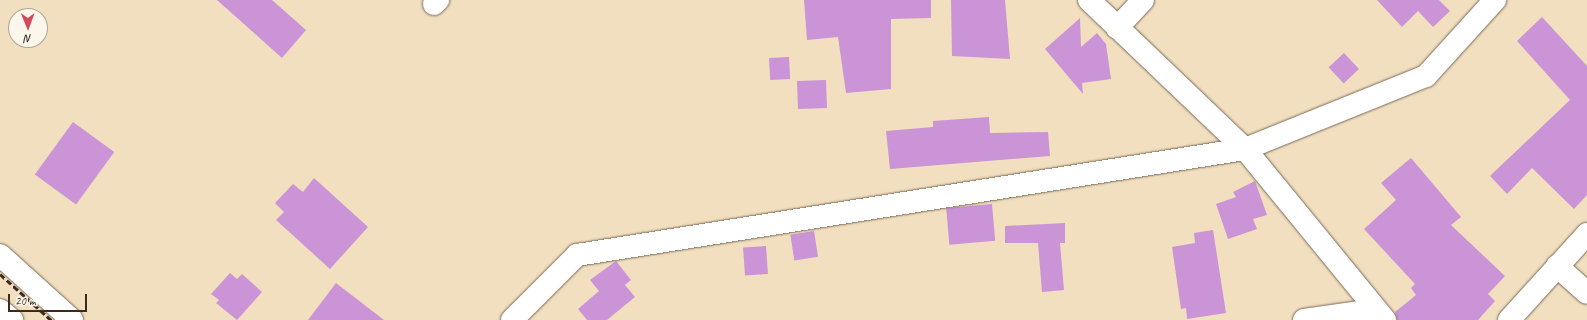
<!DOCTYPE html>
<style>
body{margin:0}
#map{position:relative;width:1587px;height:320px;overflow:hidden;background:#f1dfc0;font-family:Caveat,sans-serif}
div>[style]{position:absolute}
.building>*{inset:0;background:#ca94d7;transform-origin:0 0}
.roads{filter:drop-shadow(0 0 1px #7b6957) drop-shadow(0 0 1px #7b6957)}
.minor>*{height:22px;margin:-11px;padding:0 11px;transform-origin:11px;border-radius:11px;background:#fff}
.rail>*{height:3px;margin-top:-1.5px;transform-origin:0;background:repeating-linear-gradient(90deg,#3b2a1e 0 6px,transparent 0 9px)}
span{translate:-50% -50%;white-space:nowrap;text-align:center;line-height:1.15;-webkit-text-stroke:3px #fbf7ec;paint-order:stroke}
.north{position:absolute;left:8px;top:8px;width:40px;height:40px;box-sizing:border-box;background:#fbf7ec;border:1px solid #aea59a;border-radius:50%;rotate:179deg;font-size:11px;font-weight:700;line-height:16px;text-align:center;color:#3b2a1e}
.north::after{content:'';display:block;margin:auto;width:14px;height:18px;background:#d1495b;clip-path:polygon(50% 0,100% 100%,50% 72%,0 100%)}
.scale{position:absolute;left:8px;top:294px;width:79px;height:18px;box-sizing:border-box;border:2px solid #3b2a1e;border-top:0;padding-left:5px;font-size:12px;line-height:14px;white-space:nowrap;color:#3b2a1e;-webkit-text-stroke:3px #fbf7ec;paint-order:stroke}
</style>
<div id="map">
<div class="building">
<i style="clip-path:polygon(217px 0,272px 0,306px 30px,282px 58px)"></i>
<i style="clip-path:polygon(804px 0,931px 0,931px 18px,891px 19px,891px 89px,846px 93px,838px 37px,807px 40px)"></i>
<i style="clip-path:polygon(951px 0,1005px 0,1010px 59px,952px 56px)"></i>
<i style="clip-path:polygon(1377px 0,1439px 0,1450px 11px,1433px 27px,1418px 11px,1402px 27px)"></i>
<i style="clip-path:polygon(1542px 17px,1587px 66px,1587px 195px,1574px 209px,1532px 168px,1507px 194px,1490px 176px,1570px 100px,1517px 41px)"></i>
<i style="clip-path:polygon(1080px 18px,1081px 47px,1097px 33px,1106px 44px,1111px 79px,1082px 83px,1083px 94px,1045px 49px)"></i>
<i style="left:1344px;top:53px;width:22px;height:21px;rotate:47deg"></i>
<i style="left:789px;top:57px;width:22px;height:20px;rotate:87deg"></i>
<i style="left:826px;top:80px;width:28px;height:29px;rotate:88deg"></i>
<i style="clip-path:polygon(989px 117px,990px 133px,1048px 132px,1050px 156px,890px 169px,886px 131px,933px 127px,933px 121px)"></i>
<i style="left:73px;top:122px;width:51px;height:65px;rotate:36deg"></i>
<i style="clip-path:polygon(1411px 158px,1461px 217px,1451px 225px,1505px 276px,1488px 294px,1495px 301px,1478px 320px,1397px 320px,1395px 312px,1416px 295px,1411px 288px,1415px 284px,1364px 229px,1396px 200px,1381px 183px)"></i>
<i style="clip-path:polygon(314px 178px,368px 227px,330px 269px,276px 220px,284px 212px,275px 203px,293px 184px,303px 192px)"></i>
<i style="clip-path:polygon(1255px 181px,1267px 215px,1253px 219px,1257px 229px,1228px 239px,1216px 204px,1236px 197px,1233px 192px)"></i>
<i style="left:992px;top:204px;width:37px;height:46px;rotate:85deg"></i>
<i style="clip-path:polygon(1065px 223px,1065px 243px,1060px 243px,1064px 290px,1042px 292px,1038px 243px,1005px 243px,1005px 226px)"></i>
<i style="clip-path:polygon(1213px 230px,1226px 313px,1187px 319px,1186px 308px,1181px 309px,1172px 247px,1195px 243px,1194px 233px)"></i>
<i style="left:814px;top:231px;width:26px;height:24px;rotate:81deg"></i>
<i style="left:766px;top:246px;width:28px;height:23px;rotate:86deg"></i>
<i style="clip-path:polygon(616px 261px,631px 280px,625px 285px,635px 297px,607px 320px,587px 320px,578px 309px,599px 291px,590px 280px)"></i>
<i style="clip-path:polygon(230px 273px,237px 279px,242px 274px,262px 292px,237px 320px,216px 303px,219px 300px,211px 294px)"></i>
<i style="clip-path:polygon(336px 283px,384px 320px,308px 320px)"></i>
</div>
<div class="roads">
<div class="minor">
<i style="left:1089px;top:0;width:216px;rotate:43.7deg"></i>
<i style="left:1245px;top:149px;width:221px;rotate:50.7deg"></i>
<i style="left:434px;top:4px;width:6px;rotate:-45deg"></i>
<i style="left:1117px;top:28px;width:38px;rotate:-47deg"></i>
<i style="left:0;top:255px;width:97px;rotate:42.1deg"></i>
<i style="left:1557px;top:266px;width:40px;rotate:42deg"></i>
<i style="left:0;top:310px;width:16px;rotate:40deg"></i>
<i style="left:512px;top:320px;width:92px;rotate:-45deg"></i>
<i style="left:577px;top:255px;width:676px;rotate:-9.02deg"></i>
<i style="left:1245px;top:149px;width:195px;rotate:-22deg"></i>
<i style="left:1426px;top:76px;width:103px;rotate:-47.8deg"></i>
<i style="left:1304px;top:320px;width:71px;rotate:-8.1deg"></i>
<i style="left:1509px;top:320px;width:116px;rotate:-47.8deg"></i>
</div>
</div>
<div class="rail">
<i style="left:0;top:274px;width:69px;rotate:42deg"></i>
</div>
<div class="north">N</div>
<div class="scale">20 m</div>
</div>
